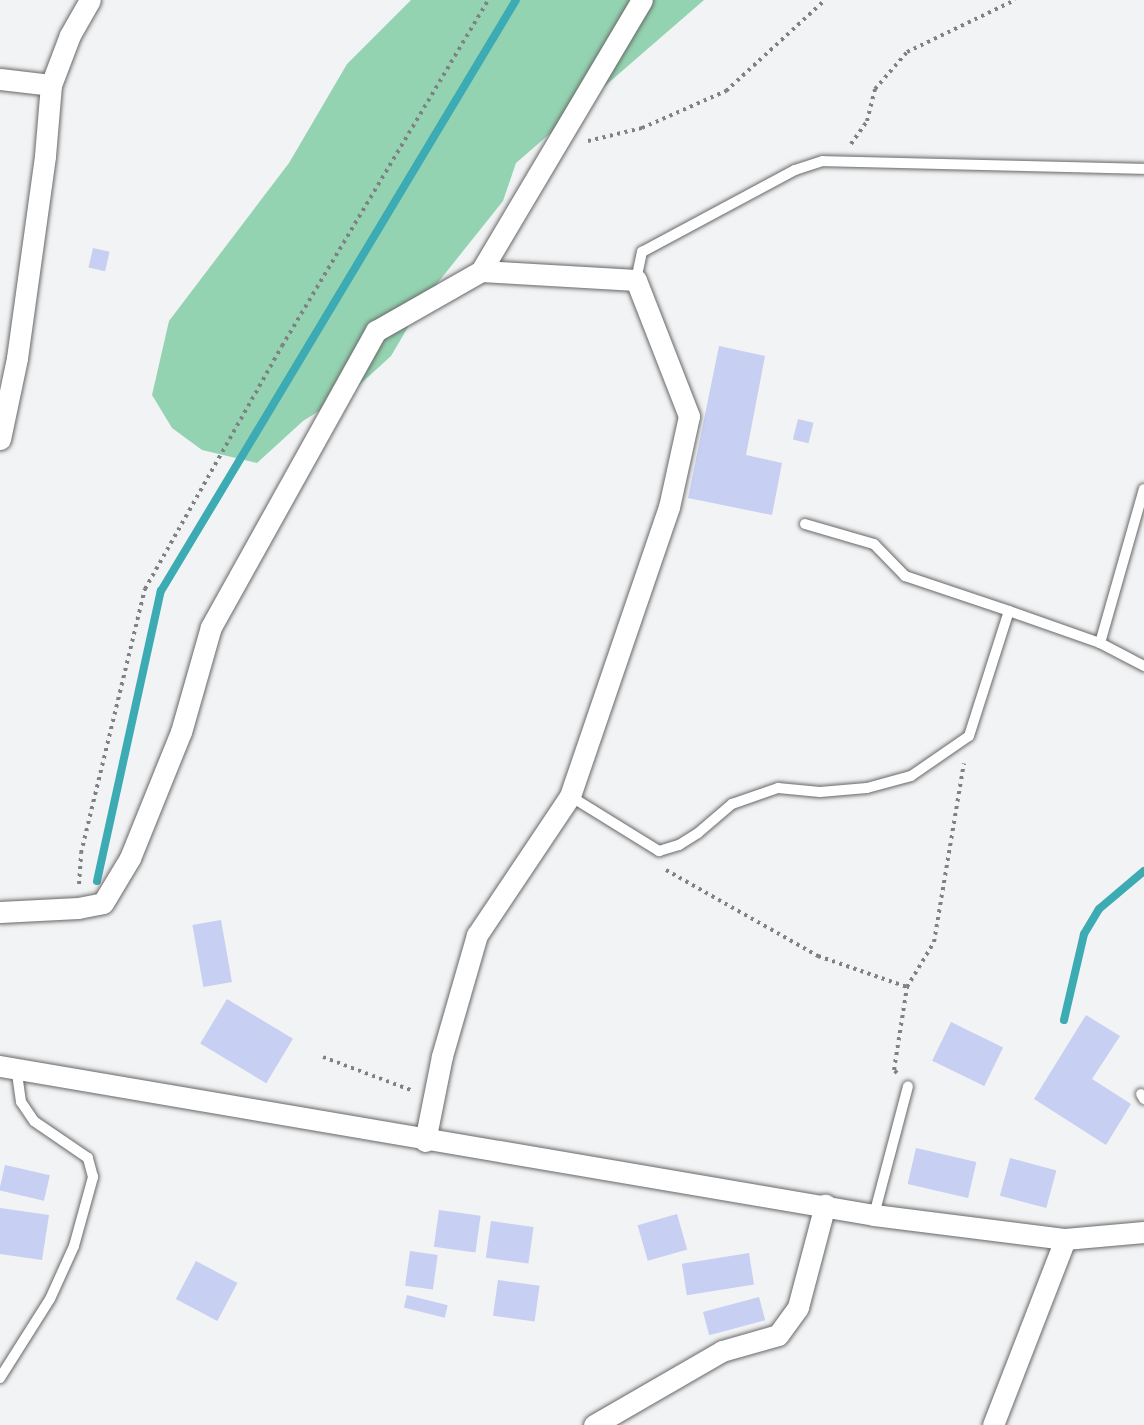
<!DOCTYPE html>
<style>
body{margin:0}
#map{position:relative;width:1144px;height:1425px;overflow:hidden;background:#f2f3f4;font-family:Lato,sans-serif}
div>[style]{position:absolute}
.green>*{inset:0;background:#94d3b1}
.stream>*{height:8px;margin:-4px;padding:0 4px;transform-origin:4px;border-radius:4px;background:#3cabb3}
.building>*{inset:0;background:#c7cff2;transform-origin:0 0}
.path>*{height:4px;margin-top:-2px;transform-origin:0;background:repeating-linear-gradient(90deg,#808182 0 3px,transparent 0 7.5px)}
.roads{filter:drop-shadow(0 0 2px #686869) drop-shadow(0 0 2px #686869)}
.lane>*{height:10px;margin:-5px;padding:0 5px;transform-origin:5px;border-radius:5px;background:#fff}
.street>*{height:21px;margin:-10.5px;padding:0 10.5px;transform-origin:10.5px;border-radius:10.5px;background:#fff}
span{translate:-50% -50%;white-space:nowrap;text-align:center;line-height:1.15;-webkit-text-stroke:4.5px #f2f3f4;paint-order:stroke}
</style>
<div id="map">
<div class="green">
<i style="clip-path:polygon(411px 0,704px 0,516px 163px,503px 201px,424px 300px,391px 356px,357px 387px,303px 421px,257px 463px,202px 450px,172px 428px,152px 395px,169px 321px,289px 163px,347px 64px)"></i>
</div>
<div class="stream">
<i style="left:97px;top:881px;width:297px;rotate:-77.6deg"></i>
<i style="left:161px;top:591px;width:689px;rotate:-59.01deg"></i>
<i style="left:1064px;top:1020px;width:88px;rotate:-76.9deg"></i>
<i style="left:1084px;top:934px;width:29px;rotate:-59deg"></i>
<i style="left:1099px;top:909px;width:59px;rotate:-40.2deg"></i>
</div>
<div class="building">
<i style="left:93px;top:248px;width:17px;height:20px;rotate:13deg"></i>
<i style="clip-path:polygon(719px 346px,765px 356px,746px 455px,782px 463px,772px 515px,688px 498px)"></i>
<i style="left:798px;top:419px;width:16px;height:21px;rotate:14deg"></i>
<i style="left:221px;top:920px;width:63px;height:29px;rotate:80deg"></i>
<i style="left:227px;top:999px;width:77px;height:52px;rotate:31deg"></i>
<i style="clip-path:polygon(1086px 1015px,1120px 1036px,1092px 1079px,1131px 1104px,1106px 1145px,1034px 1099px)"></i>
<i style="left:951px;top:1022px;width:58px;height:43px;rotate:26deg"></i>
<i style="left:916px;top:1148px;width:62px;height:37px;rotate:13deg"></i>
<i style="left:1010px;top:1158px;width:48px;height:39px;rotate:15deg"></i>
<i style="left:5px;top:1165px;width:46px;height:26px;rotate:13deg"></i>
<i style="clip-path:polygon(0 1208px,49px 1215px,42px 1260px,0 1254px)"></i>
<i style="left:439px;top:1210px;width:42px;height:37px;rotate:8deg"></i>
<i style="left:677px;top:1214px;width:37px;height:41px;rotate:74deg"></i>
<i style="left:491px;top:1221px;width:43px;height:37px;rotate:8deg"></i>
<i style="left:410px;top:1251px;width:28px;height:35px;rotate:8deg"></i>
<i style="left:749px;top:1253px;width:32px;height:68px;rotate:81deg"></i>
<i style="left:196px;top:1261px;width:47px;height:43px;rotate:28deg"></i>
<i style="left:498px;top:1280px;width:42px;height:36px;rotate:8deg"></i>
<i style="left:407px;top:1295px;width:42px;height:13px;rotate:14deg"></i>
<i style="left:759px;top:1297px;width:24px;height:58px;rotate:75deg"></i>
</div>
<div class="path">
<i style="left:588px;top:141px;width:56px;rotate:-13.5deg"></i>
<i style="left:642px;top:128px;width:92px;rotate:-23.8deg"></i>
<i style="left:726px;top:91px;width:134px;rotate:-42.6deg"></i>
<i style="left:851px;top:144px;width:28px;rotate:-55deg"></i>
<i style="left:867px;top:121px;width:33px;rotate:-76deg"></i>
<i style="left:875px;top:89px;width:49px;rotate:-49.1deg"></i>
<i style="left:907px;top:52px;width:120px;rotate:-25.7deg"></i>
<i style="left:666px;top:870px;width:175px;rotate:29.5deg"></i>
<i style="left:818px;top:956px;width:94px;rotate:19.2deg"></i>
<i style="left:79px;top:884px;width:31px;rotate:-86deg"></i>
<i style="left:81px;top:853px;width:272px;rotate:-76.4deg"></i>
<i style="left:145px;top:589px;width:279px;rotate:-60.6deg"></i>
<i style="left:282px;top:346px;width:403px;rotate:-59.2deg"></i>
<i style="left:323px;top:1057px;width:94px;rotate:20.6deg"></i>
<i style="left:897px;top:1073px;width:4px;rotate:-135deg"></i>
<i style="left:894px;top:1070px;width:84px;rotate:-81.1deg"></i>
<i style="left:907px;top:987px;width:52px;rotate:-59deg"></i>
<i style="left:934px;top:942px;width:181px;rotate:-80.5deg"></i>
</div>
<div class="roads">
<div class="lane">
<i style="left:636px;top:280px;width:29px;rotate:-78deg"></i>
<i style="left:642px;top:252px;width:174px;rotate:-28.2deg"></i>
<i style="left:795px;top:170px;width:29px;rotate:-18deg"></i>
<i style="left:823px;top:161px;width:321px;rotate:1.4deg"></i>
<i style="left:805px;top:524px;width:72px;rotate:16.2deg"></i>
<i style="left:874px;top:544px;width:45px;rotate:45.9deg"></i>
<i style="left:905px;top:576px;width:110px;rotate:18.6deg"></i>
<i style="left:1100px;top:643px;width:160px;rotate:-74.1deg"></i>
<i style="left:570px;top:796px;width:105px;rotate:31.7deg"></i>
<i style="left:659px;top:851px;width:21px;rotate:-17deg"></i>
<i style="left:679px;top:845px;width:22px;rotate:-32deg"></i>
<i style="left:698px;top:833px;width:45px;rotate:-40.5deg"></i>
<i style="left:732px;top:804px;width:49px;rotate:-19.2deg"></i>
<i style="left:778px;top:788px;width:42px;rotate:5.4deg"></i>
<i style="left:820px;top:792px;width:47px;rotate:-4.9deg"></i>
<i style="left:867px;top:788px;width:46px;rotate:-15.3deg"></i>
<i style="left:911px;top:776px;width:70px;rotate:-34.6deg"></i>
<i style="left:969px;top:736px;width:131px;rotate:-72.3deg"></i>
<i style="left:1009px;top:611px;width:96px;rotate:19.4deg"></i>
<i style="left:1100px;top:643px;width:50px;rotate:27.6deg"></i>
<i style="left:1141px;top:1094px;width:6px;rotate:59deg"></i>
<i style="left:874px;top:1215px;width:133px;rotate:-75.2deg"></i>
<i style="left:0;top:1378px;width:93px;rotate:-57.7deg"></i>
<i style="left:50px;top:1299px;width:58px;rotate:-65.6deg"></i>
<i style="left:74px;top:1246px;width:72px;rotate:-74.6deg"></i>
<i style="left:93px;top:1177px;width:20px;rotate:-105deg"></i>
<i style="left:88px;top:1158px;width:65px;rotate:-145.6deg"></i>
<i style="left:34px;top:1121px;width:23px;rotate:-124deg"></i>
<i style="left:21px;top:1102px;width:30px;rotate:-98deg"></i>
</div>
<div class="street">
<i style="left:0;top:79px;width:51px;rotate:6.7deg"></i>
<i style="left:0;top:439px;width:83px;rotate:-78.1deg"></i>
<i style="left:17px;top:358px;width:204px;rotate:-82.1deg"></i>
<i style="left:45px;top:156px;width:71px;rotate:-85.2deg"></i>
<i style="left:51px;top:85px;width:53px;rotate:-69.2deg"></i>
<i style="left:70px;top:35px;width:40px;rotate:-60.3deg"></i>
<i style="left:0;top:912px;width:78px;rotate:-2.9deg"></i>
<i style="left:78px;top:908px;width:25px;rotate:-11deg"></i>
<i style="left:103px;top:903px;width:52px;rotate:-59deg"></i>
<i style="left:130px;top:858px;width:136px;rotate:-68deg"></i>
<i style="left:181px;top:732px;width:109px;rotate:-74.1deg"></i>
<i style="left:211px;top:627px;width:339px;rotate:-60.9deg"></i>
<i style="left:376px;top:331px;width:121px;rotate:-29.7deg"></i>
<i style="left:0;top:1066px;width:887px;rotate:9.67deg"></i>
<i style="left:874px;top:1215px;width:193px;rotate:7.2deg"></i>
<i style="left:1065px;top:1239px;width:79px;rotate:-5.1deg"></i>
<i style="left:425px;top:1141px;width:87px;rotate:-78.7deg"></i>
<i style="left:442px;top:1056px;width:126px;rotate:-73.9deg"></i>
<i style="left:477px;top:935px;width:167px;rotate:-56.2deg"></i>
<i style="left:570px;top:796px;width:305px;rotate:-71.1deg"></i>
<i style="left:669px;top:507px;width:93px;rotate:-77.6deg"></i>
<i style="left:689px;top:416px;width:146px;rotate:-111.3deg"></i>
<i style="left:636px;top:280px;width:155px;rotate:-176.7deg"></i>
<i style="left:481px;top:271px;width:315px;rotate:-59.3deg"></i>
<i style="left:594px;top:1425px;width:148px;rotate:-30deg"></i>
<i style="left:722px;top:1351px;width:58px;rotate:-15.9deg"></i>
<i style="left:778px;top:1335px;width:34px;rotate:-54deg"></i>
<i style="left:798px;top:1307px;width:106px;rotate:-75.2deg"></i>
<i style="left:993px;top:1425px;width:199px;rotate:-68.8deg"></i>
</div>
</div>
</div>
